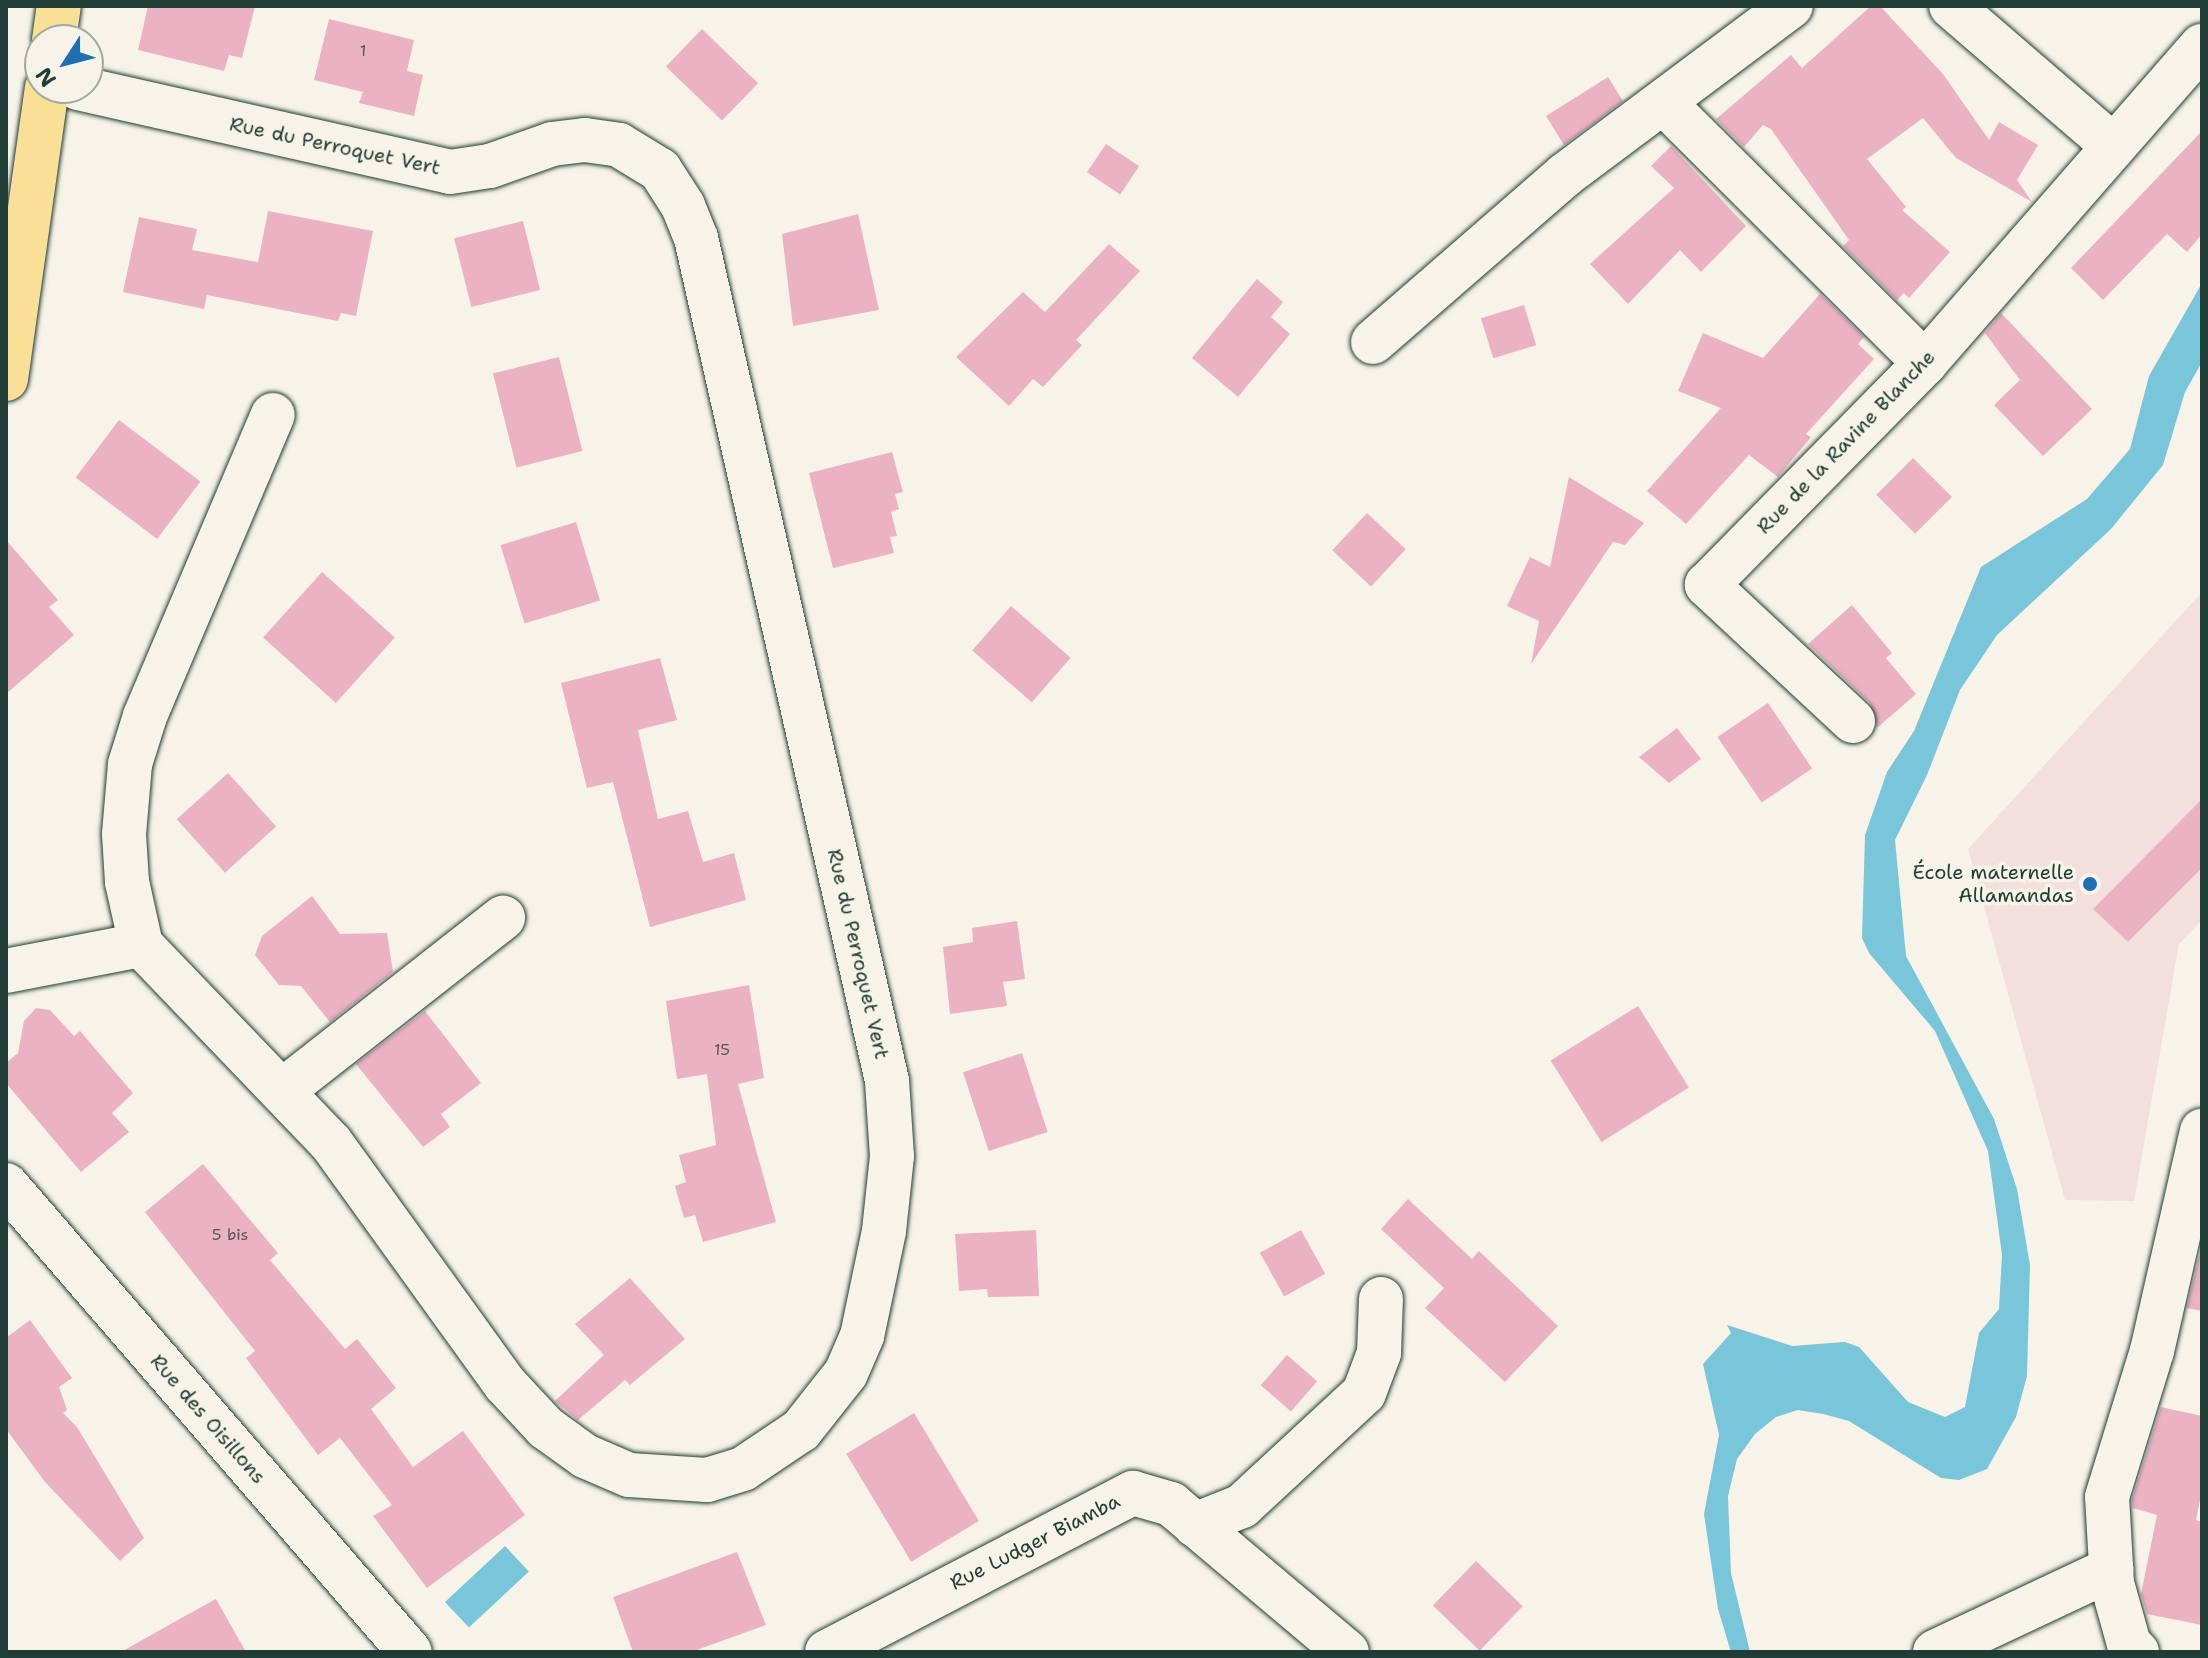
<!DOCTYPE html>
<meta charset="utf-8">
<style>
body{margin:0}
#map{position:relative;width:2208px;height:1658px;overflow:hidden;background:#f7f3e8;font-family:"Shantell Sans",sans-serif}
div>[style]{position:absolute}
.built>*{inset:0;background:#f3e0dd}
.water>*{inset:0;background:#79c5d9;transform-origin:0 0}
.building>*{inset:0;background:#ebb2c4;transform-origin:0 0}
.roads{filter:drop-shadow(0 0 2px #1f3d34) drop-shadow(0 0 2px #1f3d34)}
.minor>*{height:44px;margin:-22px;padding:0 22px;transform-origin:22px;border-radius:22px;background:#f7f3e8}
.major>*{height:44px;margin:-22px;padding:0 22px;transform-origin:22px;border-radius:22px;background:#fadf96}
.dots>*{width:22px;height:22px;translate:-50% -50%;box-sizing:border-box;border:4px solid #f7f3e8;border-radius:50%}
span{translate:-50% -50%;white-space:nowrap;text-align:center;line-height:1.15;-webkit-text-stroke:7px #f7f3e8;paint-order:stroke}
.number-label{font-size:16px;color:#525a58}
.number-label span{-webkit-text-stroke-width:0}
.street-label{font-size:20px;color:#1f3d34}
.poi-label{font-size:20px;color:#1f3d34}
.right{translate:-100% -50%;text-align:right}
.frame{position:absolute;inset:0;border:8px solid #1f3d34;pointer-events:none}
.north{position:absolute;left:24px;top:24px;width:80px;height:80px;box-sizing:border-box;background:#f7f3e8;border:2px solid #a1aaa0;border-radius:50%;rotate:234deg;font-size:22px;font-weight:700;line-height:32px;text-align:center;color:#1f3d34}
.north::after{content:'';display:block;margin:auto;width:28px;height:36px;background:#1f6fb2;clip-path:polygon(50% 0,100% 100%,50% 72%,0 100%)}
</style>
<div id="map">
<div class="built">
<i style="clip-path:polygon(2202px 592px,2202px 920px,2179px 944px,2134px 1201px,2065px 1200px,1968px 849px)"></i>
</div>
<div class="water">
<i style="clip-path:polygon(2202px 283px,2202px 362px,2185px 392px,2163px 465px,2111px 529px,1997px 635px,1960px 690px,1927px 775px,1895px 840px,1906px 956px,1994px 1119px,2017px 1189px,2030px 1265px,2027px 1376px,2016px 1417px,1987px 1469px,1959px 1480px,1941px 1478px,1849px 1421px,1823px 1414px,1798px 1410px,1776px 1417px,1755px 1434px,1737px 1459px,1728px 1496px,1731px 1573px,1750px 1652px,1731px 1652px,1718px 1609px,1704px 1514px,1719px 1435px,1703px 1364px,1731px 1333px,1727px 1325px,1792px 1346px,1845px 1342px,1859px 1347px,1908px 1402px,1945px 1417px,1965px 1407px,1979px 1333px,1999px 1309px,2002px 1255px,1988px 1151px,1935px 1031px,1869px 953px,1862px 938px,1865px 835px,1887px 772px,1914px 731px,1981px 567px,2087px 499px,2130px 449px,2149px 376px)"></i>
<i style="left:505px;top:1546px;width:35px;height:82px;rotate:47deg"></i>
</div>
<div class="building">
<i style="clip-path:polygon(148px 6px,255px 6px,242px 58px,229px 55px,224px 71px,138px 50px)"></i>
<i style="clip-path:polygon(1871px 6px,1880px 6px,1943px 74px,1989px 140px,1999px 122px,2038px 145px,2017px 180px,2032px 202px,1956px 158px,1923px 118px,1867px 159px,1906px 207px,1902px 210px,1950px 252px,1909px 298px,1904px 293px,1897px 300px,1843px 246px,1849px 240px,1771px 129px,1763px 125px,1744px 147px,1716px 119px,1791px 55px,1802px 68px)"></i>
<i style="clip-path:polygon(329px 19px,414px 40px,407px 71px,423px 75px,414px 116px,359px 103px,363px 92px,314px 80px)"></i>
<i style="left:702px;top:29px;width:78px;height:52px;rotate:44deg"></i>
<i style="clip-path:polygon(1608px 77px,1623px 101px,1564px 145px,1546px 116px)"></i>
<i style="clip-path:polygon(2202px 131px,2202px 234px,2187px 252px,2167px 234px,2103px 300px,2071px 268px)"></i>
<i style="left:1106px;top:144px;width:40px;height:34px;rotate:34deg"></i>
<i style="clip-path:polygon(1671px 146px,1746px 226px,1701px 272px,1680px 250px,1628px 304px,1590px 264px,1674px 188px,1651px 166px)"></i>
<i style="clip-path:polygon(268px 211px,373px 231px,356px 316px,341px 313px,338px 321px,207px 295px,204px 309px,123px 292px,139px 217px,197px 229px,192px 250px,258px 262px)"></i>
<i style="clip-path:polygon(858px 214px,879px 310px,793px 326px,782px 234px)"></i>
<i style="left:523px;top:221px;width:71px;height:71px;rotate:76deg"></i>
<i style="clip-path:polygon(1109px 244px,1140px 271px,1076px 340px,1082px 345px,1043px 387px,1033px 379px,1009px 406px,956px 357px,1023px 292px,1045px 312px)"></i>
<i style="clip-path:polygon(1257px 279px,1283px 302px,1271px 317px,1290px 334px,1238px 397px,1192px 358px)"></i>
<i style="clip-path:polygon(1820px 294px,1864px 337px,1858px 344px,1874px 359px,1806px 434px,1811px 437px,1778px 477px,1749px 455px,1686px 524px,1647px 491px,1721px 408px,1678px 391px,1703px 333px,1763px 358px)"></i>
<i style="left:1524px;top:305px;width:42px;height:45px;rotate:73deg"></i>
<i style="clip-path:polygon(2001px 313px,2092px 409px,2043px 456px,1994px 405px,2020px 380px,1985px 333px)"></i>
<i style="left:559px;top:357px;width:97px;height:68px;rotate:76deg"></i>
<i style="left:119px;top:420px;width:102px;height:72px;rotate:37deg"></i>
<i style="clip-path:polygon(892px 452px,903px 492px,895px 494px,899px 509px,891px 512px,897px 536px,890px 537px,894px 553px,833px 568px,809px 473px)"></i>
<i style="left:1913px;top:458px;width:55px;height:52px;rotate:45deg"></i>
<i style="clip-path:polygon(1569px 477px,1644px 523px,1625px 545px,1613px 542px,1531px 664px,1539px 621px,1507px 606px,1530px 557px,1550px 567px)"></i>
<i style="left:1367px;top:513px;width:53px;height:51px;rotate:43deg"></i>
<i style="left:576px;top:522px;width:82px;height:79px;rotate:73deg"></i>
<i style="clip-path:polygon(6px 540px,58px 600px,49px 607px,74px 635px,6px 694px)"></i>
<i style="left:322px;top:572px;width:98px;height:88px;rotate:42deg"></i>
<i style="clip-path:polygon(1852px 605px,1892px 653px,1886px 658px,1916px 694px,1877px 728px,1870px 703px,1808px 644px)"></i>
<i style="left:1011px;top:606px;width:79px;height:59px;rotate:41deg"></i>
<i style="clip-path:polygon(660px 658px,677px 720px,638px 730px,658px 819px,688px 811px,703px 862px,734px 853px,746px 900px,650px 927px,613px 782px,587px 788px,561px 683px)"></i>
<i style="left:1768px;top:703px;width:79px;height:61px;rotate:56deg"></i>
<i style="clip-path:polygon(1677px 728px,1701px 759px,1669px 783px,1639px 757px)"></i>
<i style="left:228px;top:773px;width:72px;height:69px;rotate:48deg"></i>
<i style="clip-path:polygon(2202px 799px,2202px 868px,2128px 942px,2093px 909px)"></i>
<i style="clip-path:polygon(312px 896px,340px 934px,387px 933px,393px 972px,330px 1022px,301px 986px,279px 985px,255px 955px,262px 936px)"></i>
<i style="clip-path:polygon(1017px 921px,1025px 979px,1003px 982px,1007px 1006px,950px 1014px,943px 947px,973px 942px,972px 928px)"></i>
<i style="clip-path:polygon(749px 985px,764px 1078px,738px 1084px,776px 1222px,703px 1242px,695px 1215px,684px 1218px,675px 1186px,686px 1182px,679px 1155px,716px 1145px,707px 1074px,677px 1079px,666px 1001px)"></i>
<i style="left:1638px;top:1006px;width:96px;height:103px;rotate:58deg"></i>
<i style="clip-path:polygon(36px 1008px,50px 1010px,74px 1036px,80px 1031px,133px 1093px,112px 1113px,129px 1132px,81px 1172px,6px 1083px,6px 1063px,18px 1053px,24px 1021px)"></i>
<i style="clip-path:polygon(425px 1011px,481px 1083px,441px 1114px,450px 1127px,423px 1147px,356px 1064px)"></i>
<i style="left:1022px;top:1053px;width:83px;height:62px;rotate:72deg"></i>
<i style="clip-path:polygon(203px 1164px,278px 1253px,270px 1260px,345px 1349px,357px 1339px,396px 1388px,371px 1409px,413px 1467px,463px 1431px,525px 1515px,427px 1588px,373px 1516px,392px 1505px,340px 1438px,318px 1455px,246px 1358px,255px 1351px,145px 1212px)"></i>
<i style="clip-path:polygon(1408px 1199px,1472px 1259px,1479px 1251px,1558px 1326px,1505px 1382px,1425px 1308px,1444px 1288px,1381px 1229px)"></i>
<i style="clip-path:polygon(1036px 1230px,1039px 1296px,988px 1297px,987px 1289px,959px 1291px,955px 1234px)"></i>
<i style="left:1301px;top:1230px;width:50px;height:47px;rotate:61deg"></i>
<i style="clip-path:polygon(2202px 1244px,2202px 1311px,2187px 1308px)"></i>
<i style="clip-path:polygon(630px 1278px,685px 1339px,630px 1385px,625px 1380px,578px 1420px,555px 1401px,604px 1355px,575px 1324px)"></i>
<i style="clip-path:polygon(30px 1320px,72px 1378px,59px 1387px,67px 1410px,63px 1413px,77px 1427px,144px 1538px,120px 1561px,45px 1482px,6px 1429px,6px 1338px)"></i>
<i style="left:1287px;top:1355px;width:40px;height:40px;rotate:41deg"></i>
<i style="clip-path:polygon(2161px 1407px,2202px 1416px,2202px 1491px,2196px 1520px,2202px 1522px,2202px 1625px,2147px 1614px,2141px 1594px,2157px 1515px,2133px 1508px,2132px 1500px)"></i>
<i style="left:914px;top:1413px;width:126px;height:79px;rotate:59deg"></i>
<i style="clip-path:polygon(737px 1552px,766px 1625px,691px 1652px,633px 1652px,613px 1597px)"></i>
<i style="left:1476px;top:1561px;width:65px;height:62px;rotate:44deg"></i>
<i style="clip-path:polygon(216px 1599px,246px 1652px,121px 1652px,176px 1621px)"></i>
</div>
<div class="roads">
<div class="minor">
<i style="left:1951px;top:6px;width:214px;rotate:40.8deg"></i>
<i style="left:78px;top:88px;width:381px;rotate:12.7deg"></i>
<i style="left:450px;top:172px;width:40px;rotate:-8.5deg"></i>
<i style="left:490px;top:166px;width:66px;rotate:-19.5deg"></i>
<i style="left:552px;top:144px;width:33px;rotate:-7deg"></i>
<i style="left:585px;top:140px;width:34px;rotate:8deg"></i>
<i style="left:619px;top:145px;width:48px;rotate:31.4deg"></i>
<i style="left:660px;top:170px;width:43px;rotate:57.4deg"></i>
<i style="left:683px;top:206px;width:35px;rotate:68deg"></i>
<i style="left:696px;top:238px;width:864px;rotate:77.23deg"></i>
<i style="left:887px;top:1081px;width:75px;rotate:86.2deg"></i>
<i style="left:892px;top:1156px;width:75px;rotate:96.1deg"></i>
<i style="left:884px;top:1231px;width:107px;rotate:101.8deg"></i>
<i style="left:862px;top:1336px;width:40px;rotate:113.4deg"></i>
<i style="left:846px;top:1373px;width:73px;rotate:128.3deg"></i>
<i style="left:801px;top:1430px;width:70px;rotate:146.1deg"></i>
<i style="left:743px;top:1469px;width:38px;rotate:163deg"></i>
<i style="left:707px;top:1480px;width:78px;rotate:-176.3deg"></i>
<i style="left:629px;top:1475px;width:48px;rotate:-156.6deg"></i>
<i style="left:585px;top:1456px;width:48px;rotate:-144.3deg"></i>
<i style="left:546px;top:1428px;width:60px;rotate:-133deg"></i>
<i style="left:505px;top:1384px;width:297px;rotate:-125.8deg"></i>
<i style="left:331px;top:1143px;width:274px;rotate:-133.8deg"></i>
<i style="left:141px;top:945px;width:65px;rotate:-102.5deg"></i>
<i style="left:127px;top:882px;width:48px;rotate:-93.6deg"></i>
<i style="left:124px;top:834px;width:70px;rotate:-85.1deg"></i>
<i style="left:130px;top:764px;width:50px;rotate:-72.6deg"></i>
<i style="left:145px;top:716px;width:327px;rotate:-67deg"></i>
<i style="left:1665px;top:104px;width:367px;rotate:44.9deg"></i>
<i style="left:1373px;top:342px;width:254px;rotate:-41deg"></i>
<i style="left:1565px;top:175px;width:282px;rotate:-36.8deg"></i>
<i style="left:1853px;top:721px;width:200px;rotate:-137deg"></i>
<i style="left:1707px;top:585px;width:311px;rotate:-45.5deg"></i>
<i style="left:1925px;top:363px;width:421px;rotate:-48.9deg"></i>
<i style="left:6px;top:971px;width:137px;rotate:-10.9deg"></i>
<i style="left:282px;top:1091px;width:281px;rotate:-38.1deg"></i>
<i style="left:6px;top:1185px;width:617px;rotate:49.14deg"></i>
<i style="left:1195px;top:1525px;width:51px;rotate:-22deg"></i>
<i style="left:1242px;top:1506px;width:166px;rotate:-42.8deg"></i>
<i style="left:1364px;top:1393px;width:43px;rotate:-69.4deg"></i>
<i style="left:1379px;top:1353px;width:54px;rotate:-87.9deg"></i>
<i style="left:827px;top:1652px;width:345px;rotate:-27.5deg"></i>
<i style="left:1133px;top:1493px;width:40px;rotate:16deg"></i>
<i style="left:1171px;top:1504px;width:230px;rotate:40.1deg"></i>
<i style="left:1935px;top:1652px;width:195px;rotate:-25.2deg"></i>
<i style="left:2137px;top:1652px;width:11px;rotate:-135deg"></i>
<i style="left:2129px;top:1644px;width:63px;rotate:-105.6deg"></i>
<i style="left:2112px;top:1583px;width:86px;rotate:-93.3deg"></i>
<i style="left:2107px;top:1497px;width:153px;rotate:-72.9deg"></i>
<i style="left:2152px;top:1351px;width:226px;rotate:-77.2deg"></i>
</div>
<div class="major">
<i style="left:54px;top:40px;width:34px;rotate:-82deg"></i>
<i style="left:6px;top:379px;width:294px;rotate:-82deg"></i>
</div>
</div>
<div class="dots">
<i style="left:2090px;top:884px;background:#1f6fb2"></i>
</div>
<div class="number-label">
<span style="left:363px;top:51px">1</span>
<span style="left:722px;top:1050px">15</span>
<span style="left:230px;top:1235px">5 bis</span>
</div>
<div class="street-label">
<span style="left:335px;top:146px;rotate:12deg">Rue du Perroquet Vert</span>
<span style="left:1846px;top:442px;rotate:-46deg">Rue de la Ravine Blanche</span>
<span style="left:858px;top:954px;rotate:77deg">Rue du Perroquet Vert</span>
<span style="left:208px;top:1419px;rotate:49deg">Rue des Oisillons</span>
<span style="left:1035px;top:1542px;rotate:-27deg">Rue Ludger Biamba</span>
</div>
<div class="poi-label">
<span class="right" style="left:2074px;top:884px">École maternelle<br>Allamandas</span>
</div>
<div class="frame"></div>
<div class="north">N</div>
</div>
